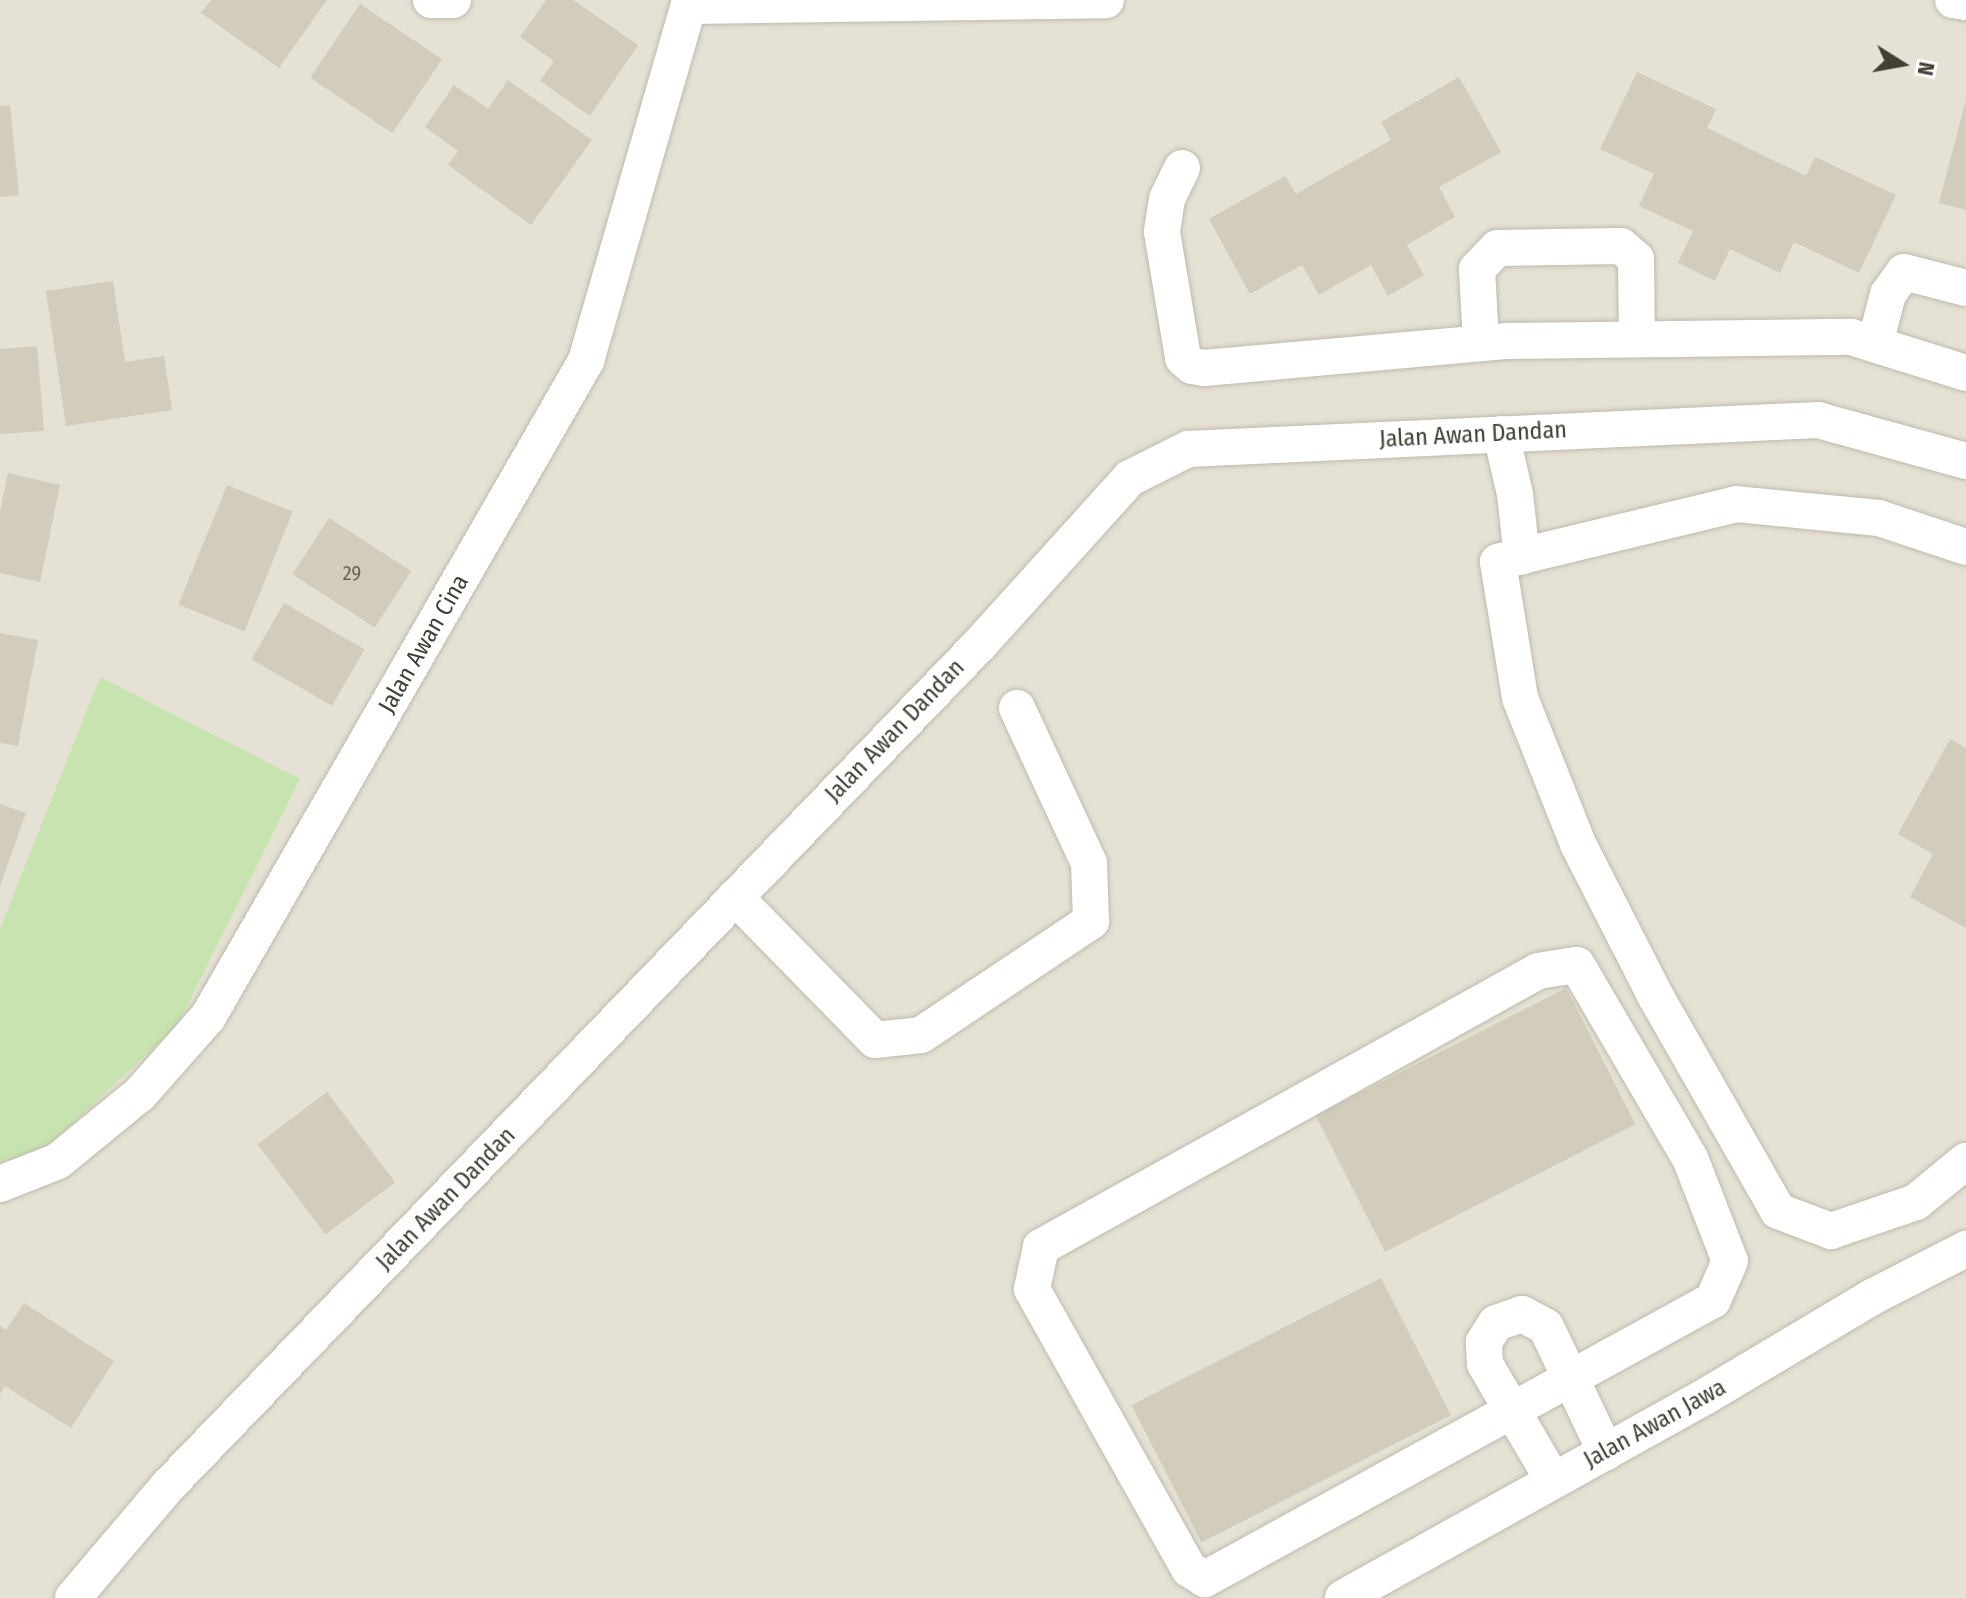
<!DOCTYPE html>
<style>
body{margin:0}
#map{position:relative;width:1966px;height:1598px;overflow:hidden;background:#f2efe5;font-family:"Fira Sans Condensed",sans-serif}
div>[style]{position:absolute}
.residential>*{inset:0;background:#e5e1d4;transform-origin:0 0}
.green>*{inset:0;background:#c7e4b0}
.building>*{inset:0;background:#d2ccbb;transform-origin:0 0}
.roads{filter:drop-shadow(0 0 2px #bfbaab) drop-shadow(0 0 2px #bfbaab)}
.minor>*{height:36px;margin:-18px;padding:0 18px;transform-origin:18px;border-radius:18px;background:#fff}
span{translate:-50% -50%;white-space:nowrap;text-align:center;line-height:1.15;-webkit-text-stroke:6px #fff;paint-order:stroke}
.number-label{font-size:20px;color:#686256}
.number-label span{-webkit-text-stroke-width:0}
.street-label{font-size:24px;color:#443f35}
.north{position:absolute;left:1862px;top:24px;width:80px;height:80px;-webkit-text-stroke:6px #fff;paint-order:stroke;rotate:101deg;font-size:22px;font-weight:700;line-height:32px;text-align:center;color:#443f35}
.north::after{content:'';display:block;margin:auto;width:28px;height:36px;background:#443f35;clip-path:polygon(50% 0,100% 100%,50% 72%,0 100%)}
</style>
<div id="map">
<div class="residential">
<i style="left:0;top:0;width:1966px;height:1598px"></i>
</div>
<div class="green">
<i style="clip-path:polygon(100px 677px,300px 779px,177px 1026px,41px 1153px,0 1162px,0 929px)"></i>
</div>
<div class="building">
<i style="clip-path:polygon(211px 0,327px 0,279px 68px,201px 13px)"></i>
<i style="clip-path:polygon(546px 0,573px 0,638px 45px,590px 116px,540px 81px,554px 61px,520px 37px)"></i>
<i style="left:360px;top:4px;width:99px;height:89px;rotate:34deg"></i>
<i style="clip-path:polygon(1637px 72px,1716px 109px,1707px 128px,1806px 176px,1815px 157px,1896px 195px,1859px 273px,1794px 242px,1780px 273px,1730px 249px,1715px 281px,1678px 263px,1693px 231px,1639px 206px,1654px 174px,1600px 149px)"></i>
<i style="clip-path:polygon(1459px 77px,1501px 152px,1439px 187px,1455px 217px,1407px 245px,1424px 275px,1388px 296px,1371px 265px,1319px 295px,1302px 265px,1250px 294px,1209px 219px,1285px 176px,1296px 194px,1391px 140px,1381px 122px)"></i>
<i style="clip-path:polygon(508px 80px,592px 140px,531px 225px,448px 165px,458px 151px,425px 127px,454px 85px,488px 109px)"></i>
<i style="clip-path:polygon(1966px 99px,1966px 210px,1939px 203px)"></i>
<i style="clip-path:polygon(10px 105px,19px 195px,0 197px,0 106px)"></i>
<i style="clip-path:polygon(113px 281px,125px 362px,164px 356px,172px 410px,66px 426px,46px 291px)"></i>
<i style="clip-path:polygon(37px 346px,44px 431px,0 434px,0 349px)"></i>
<i style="clip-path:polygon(8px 473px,60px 485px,40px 582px,0 573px,0 512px)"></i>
<i style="left:227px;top:485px;width:71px;height:129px;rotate:22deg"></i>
<i style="left:329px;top:518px;width:98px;height:67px;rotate:33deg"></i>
<i style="left:284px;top:603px;width:93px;height:65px;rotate:30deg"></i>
<i style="clip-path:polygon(0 633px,38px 640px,18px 746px,0 743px)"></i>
<i style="clip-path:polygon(1950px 739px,1966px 748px,1966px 928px,1910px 897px,1933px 854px,1898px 834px)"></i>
<i style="clip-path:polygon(0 804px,26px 813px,0 886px)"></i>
<i style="left:1566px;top:988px;width:153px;height:281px;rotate:63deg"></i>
<i style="left:327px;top:1092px;width:113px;height:87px;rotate:53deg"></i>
<i style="left:1381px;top:1278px;width:154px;height:280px;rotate:63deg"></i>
<i style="clip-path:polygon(24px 1303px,114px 1361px,71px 1428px,5px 1386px,0 1394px,0 1326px,6px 1330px)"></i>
</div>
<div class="roads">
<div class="minor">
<i style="left:431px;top:0;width:22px"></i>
<i style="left:1953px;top:0;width:13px;rotate:9deg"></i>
<i style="left:689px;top:6px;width:417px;rotate:-0.8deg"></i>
<i style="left:1182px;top:168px;width:34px;rotate:116deg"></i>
<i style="left:1167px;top:199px;width:33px;rotate:99deg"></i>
<i style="left:1162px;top:232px;width:128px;rotate:80.5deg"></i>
<i style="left:1183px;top:358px;width:12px;rotate:42deg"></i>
<i style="left:1192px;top:366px;width:12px;rotate:9deg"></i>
<i style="left:1204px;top:368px;width:305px;rotate:-5.1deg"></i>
<i style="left:1508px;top:341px;width:343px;rotate:-0.7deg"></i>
<i style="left:1851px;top:337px;width:121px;rotate:17.4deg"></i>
<i style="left:1481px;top:343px;width:74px;rotate:-93.1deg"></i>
<i style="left:1477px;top:269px;width:29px;rotate:-46deg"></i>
<i style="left:1497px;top:248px;width:124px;rotate:-0.9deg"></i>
<i style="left:1621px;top:246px;width:20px;rotate:41deg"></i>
<i style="left:1636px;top:259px;width:80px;rotate:89.3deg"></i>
<i style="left:1875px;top:344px;width:52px;rotate:-75.4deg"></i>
<i style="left:1888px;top:294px;width:27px;rotate:-54deg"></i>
<i style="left:1904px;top:272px;width:64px;rotate:14.5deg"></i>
<i style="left:1501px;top:434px;width:62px;rotate:76.9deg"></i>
<i style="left:1515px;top:494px;width:63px;rotate:83.7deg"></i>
<i style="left:1966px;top:547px;width:92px;rotate:-161.6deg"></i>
<i style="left:1879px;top:518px;width:143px;rotate:-174.4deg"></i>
<i style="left:1737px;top:504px;width:246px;rotate:166.4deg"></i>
<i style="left:1498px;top:562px;width:138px;rotate:80.8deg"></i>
<i style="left:1520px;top:698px;width:157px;rotate:68.3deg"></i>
<i style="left:1578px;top:844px;width:172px;rotate:63deg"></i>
<i style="left:1656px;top:997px;width:246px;rotate:60.3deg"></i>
<i style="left:1778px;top:1211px;width:57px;rotate:20.7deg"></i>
<i style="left:1831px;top:1231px;width:90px;rotate:-18.8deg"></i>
<i style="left:1916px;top:1202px;width:65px;rotate:-39.4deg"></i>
<i style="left:735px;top:897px;width:200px;rotate:45.6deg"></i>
<i style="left:875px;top:1040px;width:46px;rotate:-6.2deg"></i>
<i style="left:921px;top:1035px;width:205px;rotate:-33.8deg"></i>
<i style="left:1091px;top:921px;width:58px;rotate:-92deg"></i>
<i style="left:1089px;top:863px;width:171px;rotate:-114.9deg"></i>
<i style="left:1577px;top:965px;width:224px;rotate:59.7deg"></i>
<i style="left:1690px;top:1158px;width:110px;rotate:68.8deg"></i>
<i style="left:1730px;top:1261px;width:43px;rotate:113.6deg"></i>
<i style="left:1713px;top:1300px;width:580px;rotate:151.22deg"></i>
<i style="left:1205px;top:1579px;width:19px;rotate:-148deg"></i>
<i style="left:1189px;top:1569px;width:321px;rotate:-119.3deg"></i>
<i style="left:1032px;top:1289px;width:43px;rotate:-77.9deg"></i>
<i style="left:1041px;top:1247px;width:568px;rotate:-29.04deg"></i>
<i style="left:1538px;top:971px;width:39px;rotate:-9deg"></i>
<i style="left:0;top:1184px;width:62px;rotate:-21.6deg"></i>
<i style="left:58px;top:1161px;width:106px;rotate:-39.3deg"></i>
<i style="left:140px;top:1094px;width:103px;rotate:-48.6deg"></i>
<i style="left:208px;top:1017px;width:757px;rotate:-60.05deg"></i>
<i style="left:586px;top:361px;width:376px;rotate:-73.9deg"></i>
<i style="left:1553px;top:1480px;width:134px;rotate:-120.4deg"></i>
<i style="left:1485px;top:1364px;width:22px;rotate:-93deg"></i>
<i style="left:1484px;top:1342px;width:22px;rotate:-58deg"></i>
<i style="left:1496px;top:1323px;width:28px;rotate:-19deg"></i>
<i style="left:1522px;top:1314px;width:27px;rotate:28deg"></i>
<i style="left:1546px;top:1327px;width:139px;rotate:64.4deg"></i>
<i style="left:73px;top:1598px;width:147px;rotate:-49.7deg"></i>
<i style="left:168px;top:1486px;width:1170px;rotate:-46.04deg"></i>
<i style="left:980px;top:644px;width:224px;rotate:-47.9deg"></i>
<i style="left:1130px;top:478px;width:65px;rotate:-26.6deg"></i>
<i style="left:1188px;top:449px;width:631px;rotate:-2.64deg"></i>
<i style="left:1818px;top:420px;width:154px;rotate:15.5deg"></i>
<i style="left:1343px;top:1598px;width:415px;rotate:-29.1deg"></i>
<i style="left:1706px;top:1396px;width:193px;rotate:-30.8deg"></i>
<i style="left:1872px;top:1297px;width:106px;rotate:-27.1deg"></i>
</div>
</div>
<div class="number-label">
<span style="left:352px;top:573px">29</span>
</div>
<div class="street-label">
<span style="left:1473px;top:435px;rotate:-3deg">Jalan Awan Dandan</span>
<span style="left:424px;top:644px;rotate:-60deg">Jalan Awan Cina</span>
<span style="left:895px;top:731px;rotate:-46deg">Jalan Awan Dandan</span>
<span style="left:446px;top:1199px;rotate:-46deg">Jalan Awan Dandan</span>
<span style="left:1655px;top:1424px;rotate:-29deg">Jalan Awan Jawa</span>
</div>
<div class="north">N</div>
</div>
